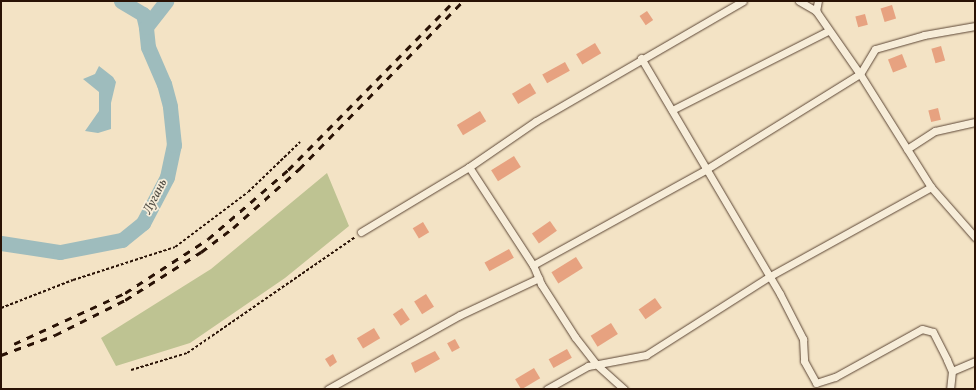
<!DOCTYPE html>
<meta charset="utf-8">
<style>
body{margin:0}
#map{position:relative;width:976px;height:390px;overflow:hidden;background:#f3e3c5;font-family:Vollkorn,serif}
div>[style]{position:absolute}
.green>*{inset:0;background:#bec392}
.water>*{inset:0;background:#9ebcbd}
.river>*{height:15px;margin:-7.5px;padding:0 7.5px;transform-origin:7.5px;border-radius:7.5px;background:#9ebcbd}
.building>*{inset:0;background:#e7a280;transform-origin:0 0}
.path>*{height:1.5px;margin-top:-0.75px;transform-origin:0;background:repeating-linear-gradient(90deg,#291205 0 3px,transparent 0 5px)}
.roads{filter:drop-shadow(0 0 1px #5c4635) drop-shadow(0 0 1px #5c4635)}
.minor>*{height:7px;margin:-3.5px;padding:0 3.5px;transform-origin:3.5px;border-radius:3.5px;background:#f7edd9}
.rail>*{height:2.5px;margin-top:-1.25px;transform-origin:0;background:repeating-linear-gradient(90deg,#291205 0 7px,transparent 0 14px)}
span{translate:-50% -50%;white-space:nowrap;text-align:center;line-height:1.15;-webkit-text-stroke:3.5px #f7edd9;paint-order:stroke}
.water-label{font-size:13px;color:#524e45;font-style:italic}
.frame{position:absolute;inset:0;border:2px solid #291205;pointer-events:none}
</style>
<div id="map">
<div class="green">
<i style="clip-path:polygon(327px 173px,349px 226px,285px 278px,190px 343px,116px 366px,101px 338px,211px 269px)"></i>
</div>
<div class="water">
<i style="clip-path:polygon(99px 66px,113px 77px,116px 82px,111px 103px,111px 129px,98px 133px,85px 131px,99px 111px,99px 92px,83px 79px,95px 74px)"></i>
</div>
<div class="river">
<i style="left:121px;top:1px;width:26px;rotate:31deg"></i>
<i style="left:143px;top:14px;width:13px;rotate:77deg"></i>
<i style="left:1px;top:243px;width:60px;rotate:8.7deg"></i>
<i style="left:60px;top:252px;width:63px;rotate:-11deg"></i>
<i style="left:122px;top:240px;width:27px;rotate:-39deg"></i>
<i style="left:143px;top:223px;width:52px;rotate:-62.4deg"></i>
<i style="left:167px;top:177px;width:33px;rotate:-78deg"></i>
<i style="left:174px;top:145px;width:39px;rotate:-96deg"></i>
<i style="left:170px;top:106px;width:23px;rotate:-105deg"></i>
<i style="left:164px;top:84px;width:40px;rotate:-113.4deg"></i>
<i style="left:148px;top:47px;width:20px;rotate:-96deg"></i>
<i style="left:146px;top:27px;width:33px;rotate:-52deg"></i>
</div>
<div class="building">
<i style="left:892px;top:5px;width:14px;height:12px;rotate:73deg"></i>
<i style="left:647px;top:11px;width:11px;height:9px;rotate:56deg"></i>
<i style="left:865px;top:14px;width:11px;height:10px;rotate:75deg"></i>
<i style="left:595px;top:43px;width:12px;height:22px;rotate:59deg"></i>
<i style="left:941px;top:46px;width:15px;height:10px;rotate:74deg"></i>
<i style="left:902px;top:54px;width:14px;height:15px;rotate:69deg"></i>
<i style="left:565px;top:62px;width:10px;height:26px;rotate:61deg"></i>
<i style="left:530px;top:83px;width:12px;height:21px;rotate:59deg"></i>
<i style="left:938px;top:108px;width:12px;height:10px;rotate:76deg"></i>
<i style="left:480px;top:111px;width:12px;height:27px;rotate:59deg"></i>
<i style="left:514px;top:156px;width:13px;height:27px;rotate:58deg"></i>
<i style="left:550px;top:221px;width:12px;height:22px;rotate:55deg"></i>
<i style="left:423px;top:222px;width:12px;height:12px;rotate:59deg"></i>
<i style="left:509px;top:249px;width:10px;height:28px;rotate:61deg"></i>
<i style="left:576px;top:257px;width:13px;height:29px;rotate:58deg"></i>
<i style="left:426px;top:294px;width:15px;height:14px;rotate:58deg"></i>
<i style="left:655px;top:298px;width:12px;height:20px;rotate:55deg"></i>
<i style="left:402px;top:308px;width:14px;height:11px;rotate:56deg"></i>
<i style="left:611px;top:323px;width:13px;height:24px;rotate:58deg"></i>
<i style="left:374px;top:328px;width:12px;height:20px;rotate:59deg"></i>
<i style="left:455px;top:339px;width:10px;height:9px;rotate:61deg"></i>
<i style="left:567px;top:349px;width:10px;height:21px;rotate:61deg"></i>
<i style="clip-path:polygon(435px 351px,440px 359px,415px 373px,411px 363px)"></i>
<i style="clip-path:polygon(333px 354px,337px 362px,330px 367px,325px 359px)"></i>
<i style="left:534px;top:368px;width:12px;height:22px;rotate:59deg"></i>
</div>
<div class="path">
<i style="left:1px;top:308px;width:77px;rotate:-21.3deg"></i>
<i style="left:73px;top:280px;width:107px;rotate:-17.9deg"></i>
<i style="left:175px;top:247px;width:91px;rotate:-37deg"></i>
<i style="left:248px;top:192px;width:72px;rotate:-43.9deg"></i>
<i style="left:131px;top:370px;width:59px;rotate:-16.9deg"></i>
<i style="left:187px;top:353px;width:204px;rotate:-34.6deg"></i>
</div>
<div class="roads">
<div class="minor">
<i style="left:799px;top:1px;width:20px;rotate:30deg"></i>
<i style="left:816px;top:11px;width:77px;rotate:55.1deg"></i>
<i style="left:860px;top:74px;width:133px;rotate:57.9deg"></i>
<i style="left:931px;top:187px;width:67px;rotate:48.7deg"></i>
<i style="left:816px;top:11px;width:10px;rotate:-79deg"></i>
<i style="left:641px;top:58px;width:274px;rotate:59.5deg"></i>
<i style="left:780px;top:294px;width:51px;rotate:62.9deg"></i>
<i style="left:803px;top:339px;width:22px;rotate:87deg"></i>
<i style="left:804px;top:361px;width:25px;rotate:61deg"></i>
<i style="left:816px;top:383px;width:20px;rotate:-18deg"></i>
<i style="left:835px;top:377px;width:99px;rotate:-28.9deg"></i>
<i style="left:922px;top:329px;width:11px;rotate:15deg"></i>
<i style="left:933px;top:332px;width:31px;rotate:63deg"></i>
<i style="left:947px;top:360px;width:12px;rotate:66deg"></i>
<i style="left:952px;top:371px;width:18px;rotate:96deg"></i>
<i style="left:672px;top:110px;width:175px;rotate:-26.9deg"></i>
<i style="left:907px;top:149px;width:33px;rotate:-33deg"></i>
<i style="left:935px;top:131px;width:41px;rotate:-12.7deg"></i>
<i style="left:469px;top:167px;width:117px;rotate:56.9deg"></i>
<i style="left:533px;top:265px;width:21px;rotate:67deg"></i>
<i style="left:541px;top:284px;width:63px;rotate:57.3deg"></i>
<i style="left:575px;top:337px;width:34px;rotate:52deg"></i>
<i style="left:596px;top:364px;width:38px;rotate:42deg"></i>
<i style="left:361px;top:232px;width:126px;rotate:-31deg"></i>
<i style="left:469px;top:167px;width:81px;rotate:-34.5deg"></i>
<i style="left:536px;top:121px;width:239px;rotate:-30.1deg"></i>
<i style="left:533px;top:265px;width:196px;rotate:-28.9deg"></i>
<i style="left:705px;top:170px;width:182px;rotate:-31.8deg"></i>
<i style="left:860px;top:74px;width:29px;rotate:-59deg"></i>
<i style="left:875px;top:49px;width:51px;rotate:-15.9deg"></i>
<i style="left:924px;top:35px;width:52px;rotate:-10deg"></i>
<i style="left:952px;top:371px;width:25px;rotate:-23deg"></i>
<i style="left:328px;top:389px;width:151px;rotate:-29.3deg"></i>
<i style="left:460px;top:315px;width:87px;rotate:-25.1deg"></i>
<i style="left:547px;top:389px;width:47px;rotate:-29.3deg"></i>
<i style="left:588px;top:366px;width:59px;rotate:-10.7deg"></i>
<i style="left:646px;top:355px;width:147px;rotate:-32.5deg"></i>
<i style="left:770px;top:276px;width:184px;rotate:-28.9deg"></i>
</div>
</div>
<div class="rail">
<i style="left:14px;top:344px;width:122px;rotate:-24.7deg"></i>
<i style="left:125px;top:293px;width:99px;rotate:-33deg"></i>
<i style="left:208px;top:239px;width:106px;rotate:-40.8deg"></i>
<i style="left:288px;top:170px;width:237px;rotate:-45.5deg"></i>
<i style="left:1px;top:355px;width:58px;rotate:-20.3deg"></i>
<i style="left:55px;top:335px;width:78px;rotate:-26.6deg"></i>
<i style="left:125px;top:300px;width:90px;rotate:-32.3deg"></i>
<i style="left:201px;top:252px;width:40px;rotate:-37deg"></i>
<i style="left:233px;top:228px;width:89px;rotate:-41.8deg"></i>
<i style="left:299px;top:169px;width:235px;rotate:-45.7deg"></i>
</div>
<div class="water-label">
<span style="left:156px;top:197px;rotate:-63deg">Лугань</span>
</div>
<div class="frame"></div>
</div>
